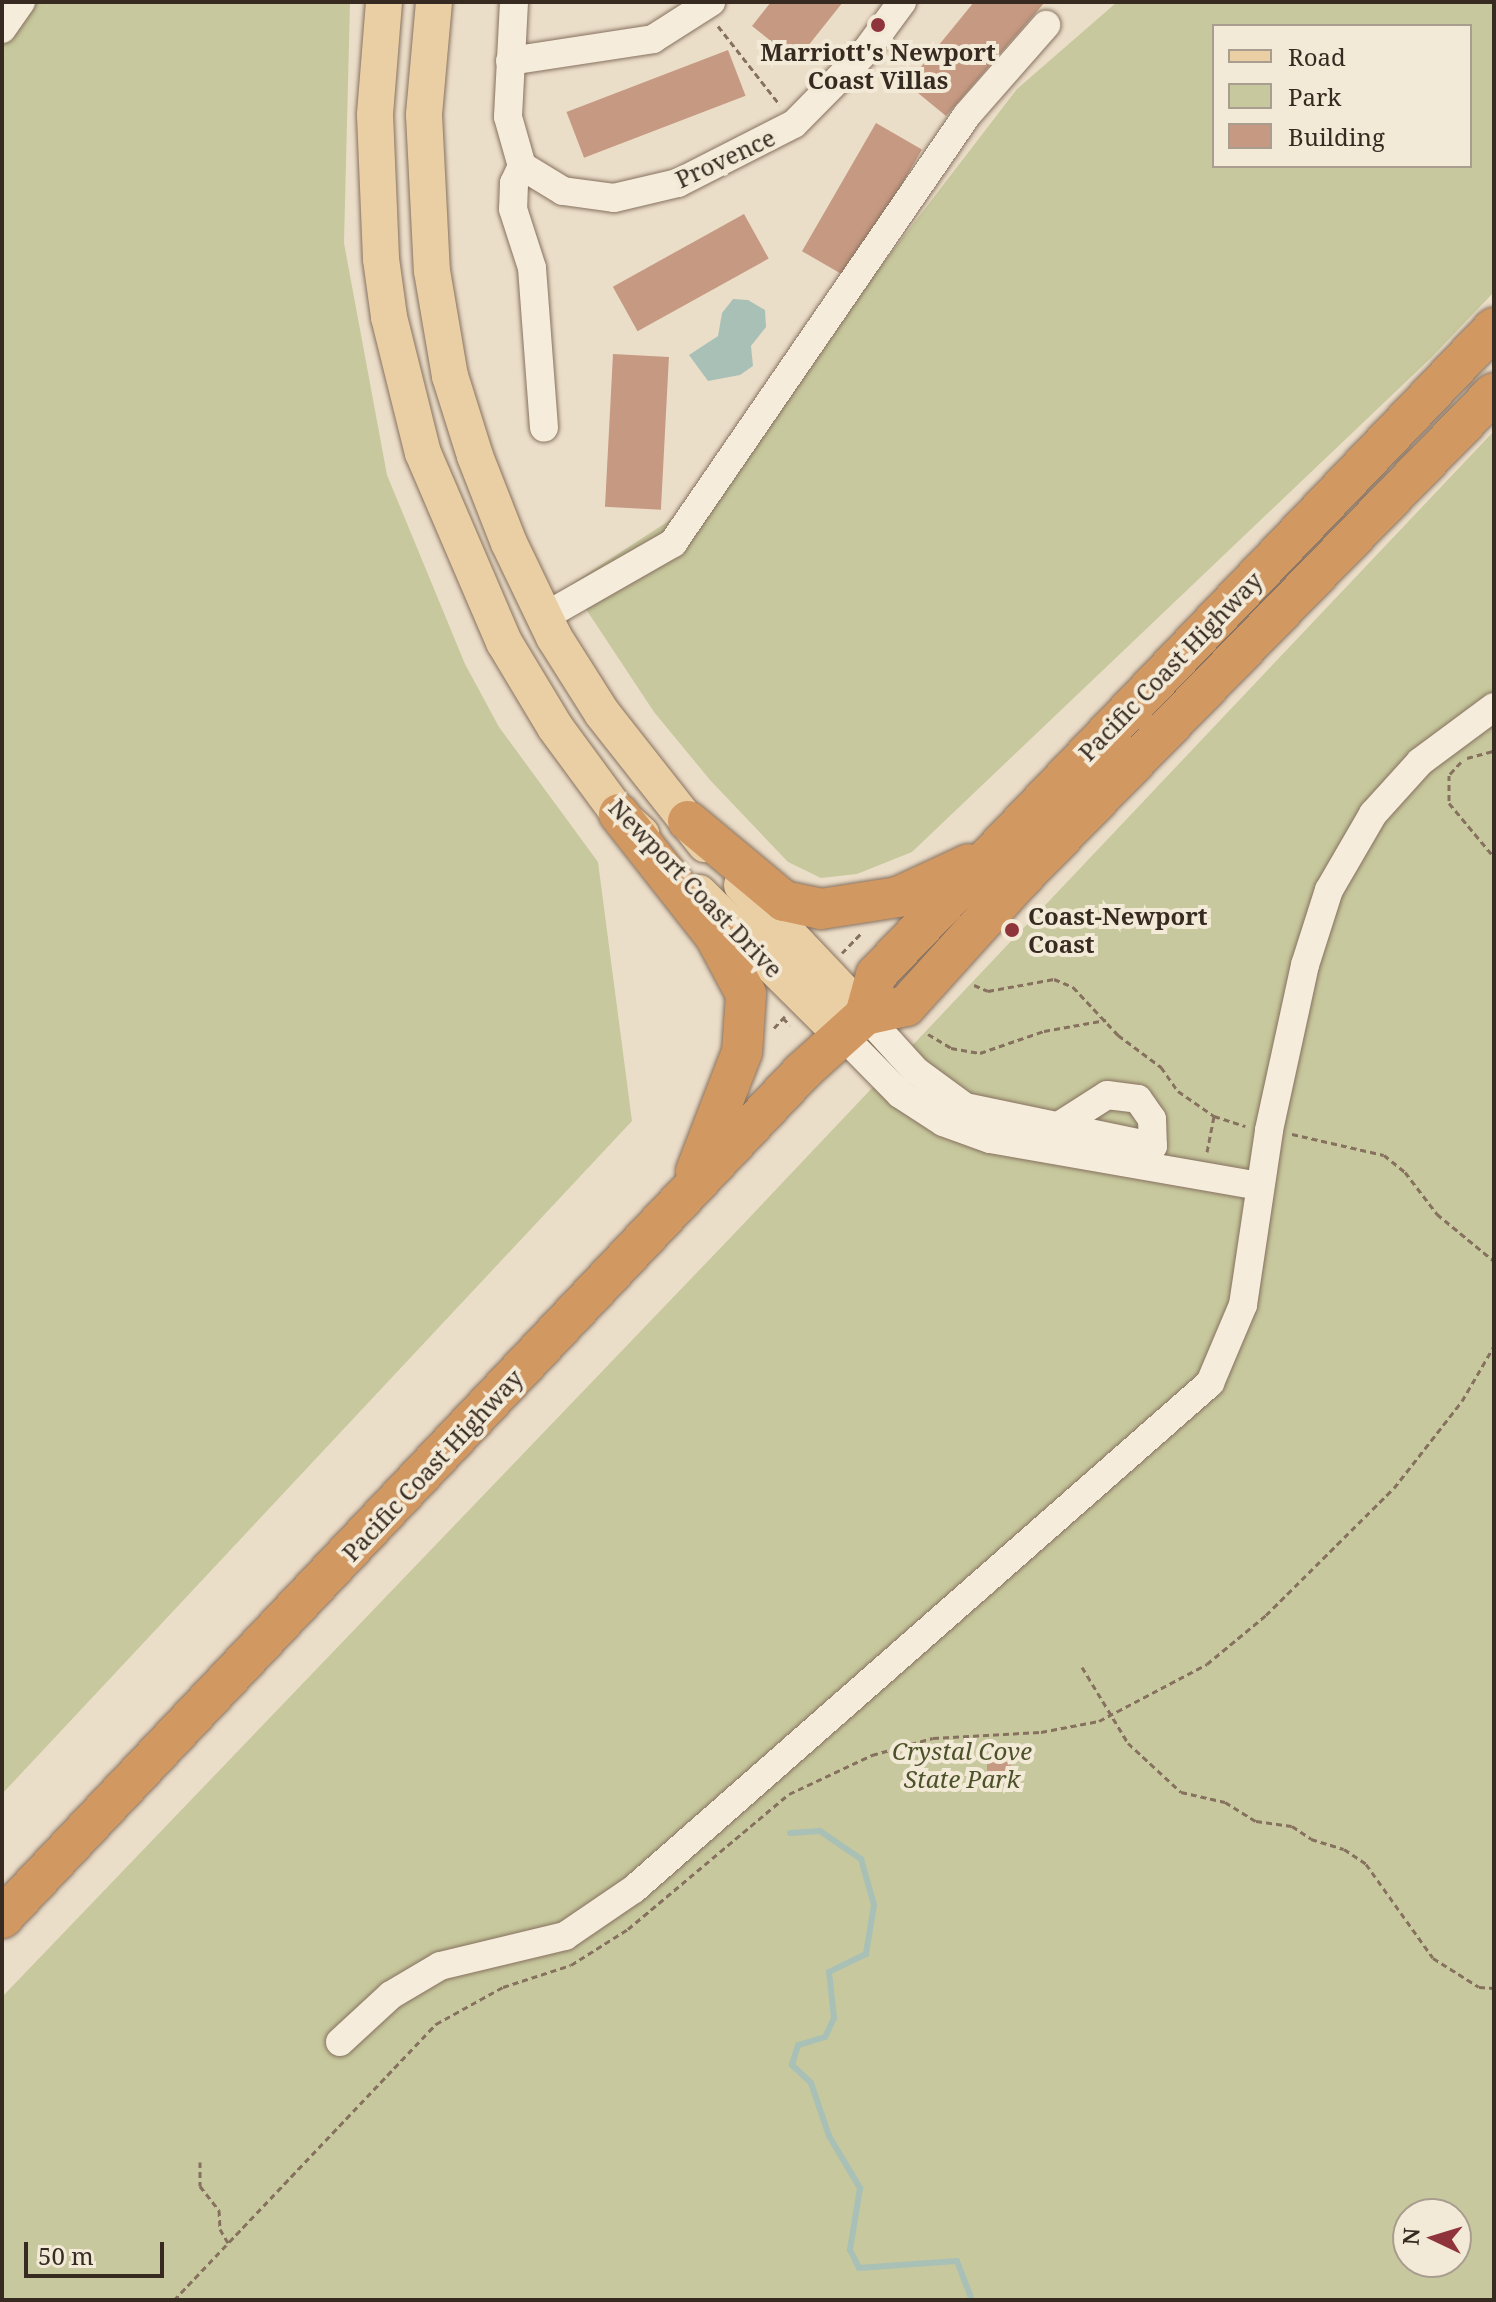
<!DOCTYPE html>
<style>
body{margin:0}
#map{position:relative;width:1496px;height:2302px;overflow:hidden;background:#ebdec9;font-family:"Noto Serif",serif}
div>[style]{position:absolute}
.green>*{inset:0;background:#c7c89d}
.water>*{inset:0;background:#a9c0b7}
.stream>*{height:6px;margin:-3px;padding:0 3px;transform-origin:3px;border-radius:3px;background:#a9c0b7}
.building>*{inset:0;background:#c69982;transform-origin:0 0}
.path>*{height:3px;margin-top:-1.5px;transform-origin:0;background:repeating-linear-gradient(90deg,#86715f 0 6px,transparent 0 10px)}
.roads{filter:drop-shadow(0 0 2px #86715f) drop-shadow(0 0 2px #86715f)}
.minor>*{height:28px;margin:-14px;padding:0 14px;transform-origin:14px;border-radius:14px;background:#f6ecdb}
.major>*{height:36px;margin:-18px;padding:0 18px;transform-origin:18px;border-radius:18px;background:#eacfa4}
.highway>*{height:40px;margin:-20px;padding:0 20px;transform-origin:20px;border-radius:20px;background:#d29861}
.dots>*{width:22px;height:22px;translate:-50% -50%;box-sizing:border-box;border:4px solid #f3e9d7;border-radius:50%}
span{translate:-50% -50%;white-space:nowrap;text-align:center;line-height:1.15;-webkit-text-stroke:8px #f3e9d7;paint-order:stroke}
.poi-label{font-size:24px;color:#372a21;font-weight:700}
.left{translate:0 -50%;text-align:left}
.street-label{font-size:24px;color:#372a21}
.park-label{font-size:24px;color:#4b5229;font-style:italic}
.frame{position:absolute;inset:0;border:4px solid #372a21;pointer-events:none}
.legend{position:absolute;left:1212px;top:24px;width:260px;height:144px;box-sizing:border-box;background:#f3e9d7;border:2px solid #a89d8e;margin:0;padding:10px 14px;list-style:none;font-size:24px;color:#372a21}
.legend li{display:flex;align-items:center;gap:16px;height:40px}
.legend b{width:40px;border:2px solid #a89d8e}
.north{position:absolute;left:1392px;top:2198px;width:80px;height:80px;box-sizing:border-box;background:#f3e9d7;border:2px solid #a89d8e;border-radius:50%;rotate:274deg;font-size:22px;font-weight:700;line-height:32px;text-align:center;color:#372a21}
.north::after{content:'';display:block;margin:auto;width:28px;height:36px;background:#90343b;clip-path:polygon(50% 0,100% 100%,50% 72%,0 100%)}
.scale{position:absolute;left:24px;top:2242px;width:140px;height:36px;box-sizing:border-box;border:4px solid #372a21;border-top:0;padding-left:10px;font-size:24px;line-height:28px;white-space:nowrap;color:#372a21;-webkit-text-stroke:6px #f3e9d7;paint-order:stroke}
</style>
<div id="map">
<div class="green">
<i style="clip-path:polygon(2px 2px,350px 2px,344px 243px,387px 475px,465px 664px,499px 727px,598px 862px,632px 1121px,2px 1794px)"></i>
<i style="clip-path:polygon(evenodd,1117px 2px,1494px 2px,1494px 292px,1432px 357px,912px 852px,857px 874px,821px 878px,788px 862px,710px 780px,654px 712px,570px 585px,701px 500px,1017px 89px,1117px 2px,1214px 26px,1470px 26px,1470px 166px,1214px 166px,1214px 26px)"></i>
<i style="clip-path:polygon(evenodd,1494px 431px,1494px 2300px,2px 2300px,2px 1997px,731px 1237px,1494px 431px,1408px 2214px,1456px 2214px,1456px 2262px,1408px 2262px,1408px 2214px)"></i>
</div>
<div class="water">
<i style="clip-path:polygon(733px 299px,748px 300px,765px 310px,766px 327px,751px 346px,753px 366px,740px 375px,708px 381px,689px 355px,718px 336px,722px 313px)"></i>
</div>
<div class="stream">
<i style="left:790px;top:1833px;width:30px;rotate:-4deg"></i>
<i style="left:820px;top:1831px;width:50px;rotate:34.3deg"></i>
<i style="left:861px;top:1859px;width:48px;rotate:74.2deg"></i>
<i style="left:874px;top:1905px;width:50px;rotate:99.3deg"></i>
<i style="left:866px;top:1954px;width:41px;rotate:154.1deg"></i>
<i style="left:829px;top:1972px;width:46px;rotate:83.8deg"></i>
<i style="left:834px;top:2018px;width:21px;rotate:115deg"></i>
<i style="left:825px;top:2037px;width:28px;rotate:163deg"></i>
<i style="left:798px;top:2045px;width:21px;rotate:107deg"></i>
<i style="left:792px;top:2065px;width:26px;rotate:43deg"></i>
<i style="left:811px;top:2083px;width:56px;rotate:71.2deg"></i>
<i style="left:829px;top:2136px;width:61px;rotate:59.2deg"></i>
<i style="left:860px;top:2188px;width:63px;rotate:99.2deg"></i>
<i style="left:850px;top:2250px;width:20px;rotate:63deg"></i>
<i style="left:859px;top:2268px;width:98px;rotate:-4.1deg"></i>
<i style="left:957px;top:2261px;width:42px;rotate:69deg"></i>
</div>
<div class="building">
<i style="clip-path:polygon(771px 2px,843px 2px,796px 61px,752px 26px)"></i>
<i style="clip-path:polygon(974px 2px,1045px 2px,946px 116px,907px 84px)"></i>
<i style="left:728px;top:50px;width:49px;height:173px;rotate:69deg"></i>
<i style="left:876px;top:123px;width:53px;height:148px;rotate:30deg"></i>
<i style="left:744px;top:214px;width:51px;height:150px;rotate:61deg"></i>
<i style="left:613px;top:354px;width:56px;height:153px;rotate:3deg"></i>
<i style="left:987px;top:1762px;width:24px;height:24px"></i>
</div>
<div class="path">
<i style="left:718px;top:26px;width:100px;rotate:51.9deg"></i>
<i style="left:1467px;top:758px;width:28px;rotate:-15deg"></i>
<i style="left:1461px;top:762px;width:18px;rotate:133deg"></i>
<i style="left:1449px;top:775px;width:28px;rotate:90deg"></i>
<i style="left:1449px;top:803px;width:70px;rotate:50.2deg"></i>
<i style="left:842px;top:953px;width:28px;rotate:-46deg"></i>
<i style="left:974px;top:985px;width:15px;rotate:23deg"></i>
<i style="left:988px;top:991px;width:67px;rotate:-10.3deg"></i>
<i style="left:1054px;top:979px;width:21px;rotate:23deg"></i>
<i style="left:1073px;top:987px;width:66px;rotate:46.8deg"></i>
<i style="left:1118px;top:1035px;width:54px;rotate:36.7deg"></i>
<i style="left:1161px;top:1067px;width:29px;rotate:55deg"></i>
<i style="left:1178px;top:1091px;width:44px;rotate:34.8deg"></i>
<i style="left:1214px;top:1116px;width:33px;rotate:18deg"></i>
<i style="left:783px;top:1018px;width:10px;rotate:45deg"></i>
<i style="left:774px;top:1028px;width:16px;rotate:-47deg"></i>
<i style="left:928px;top:1034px;width:27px;rotate:31deg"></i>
<i style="left:951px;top:1048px;width:29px;rotate:10deg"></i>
<i style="left:980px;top:1053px;width:68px;rotate:-19deg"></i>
<i style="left:1044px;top:1031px;width:63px;rotate:-10.1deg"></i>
<i style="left:1292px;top:1134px;width:94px;rotate:12.9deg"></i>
<i style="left:1384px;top:1155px;width:27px;rotate:39deg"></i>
<i style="left:1405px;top:1172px;width:53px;rotate:52.7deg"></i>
<i style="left:1437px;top:1214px;width:74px;rotate:39.5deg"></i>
<i style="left:1207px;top:1152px;width:37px;rotate:-79deg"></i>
<i style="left:1082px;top:1667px;width:89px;rotate:58.8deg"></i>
<i style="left:1128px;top:1743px;width:72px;rotate:42.8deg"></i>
<i style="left:1181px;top:1792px;width:45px;rotate:12.8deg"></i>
<i style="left:1225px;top:1802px;width:36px;rotate:32deg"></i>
<i style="left:1256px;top:1821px;width:36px;rotate:8deg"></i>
<i style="left:1292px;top:1826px;width:23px;rotate:34deg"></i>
<i style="left:1311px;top:1839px;width:34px;rotate:17deg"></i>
<i style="left:1344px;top:1849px;width:27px;rotate:34deg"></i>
<i style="left:1366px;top:1864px;width:115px;rotate:54.5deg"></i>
<i style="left:1433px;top:1958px;width:54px;rotate:32.2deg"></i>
<i style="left:1479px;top:1987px;width:15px;rotate:4deg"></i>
<i style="left:200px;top:2162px;width:24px;rotate:90deg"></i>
<i style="left:200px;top:2186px;width:31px;rotate:52deg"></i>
<i style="left:219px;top:2210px;width:19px;rotate:87deg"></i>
<i style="left:220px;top:2229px;width:16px;rotate:60deg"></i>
<i style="left:174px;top:2300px;width:381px;rotate:-46.5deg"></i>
<i style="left:436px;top:2024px;width:77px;rotate:-28.9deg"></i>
<i style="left:503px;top:1987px;width:71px;rotate:-17.9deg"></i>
<i style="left:571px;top:1965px;width:67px;rotate:-32.3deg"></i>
<i style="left:628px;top:1929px;width:210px;rotate:-40deg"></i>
<i style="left:789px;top:1794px;width:92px;rotate:-25.2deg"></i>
<i style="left:872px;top:1755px;width:63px;rotate:-15.6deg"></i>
<i style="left:933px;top:1738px;width:108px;rotate:-3.2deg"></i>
<i style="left:1041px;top:1732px;width:59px;rotate:-10.7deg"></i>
<i style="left:1099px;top:1721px;width:122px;rotate:-27.8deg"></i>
<i style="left:1207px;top:1664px;width:77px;rotate:-39.7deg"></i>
<i style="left:1266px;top:1615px;width:180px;rotate:-44.8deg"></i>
<i style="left:1394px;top:1488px;width:110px;rotate:-52deg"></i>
<i style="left:1462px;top:1401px;width:64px;rotate:-59.8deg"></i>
</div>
<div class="roads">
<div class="minor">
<i style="left:514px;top:2px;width:115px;rotate:93deg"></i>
<i style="left:508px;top:117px;width:51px;rotate:74.1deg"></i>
<i style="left:522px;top:166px;width:48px;rotate:31.4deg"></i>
<i style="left:563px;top:191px;width:51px;rotate:7.8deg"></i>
<i style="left:614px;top:198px;width:66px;rotate:-13.2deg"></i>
<i style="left:678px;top:183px;width:130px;rotate:-27deg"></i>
<i style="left:794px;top:124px;width:103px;rotate:-45.4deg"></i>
<i style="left:866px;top:51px;width:61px;rotate:-53.7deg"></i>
<i style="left:2px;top:29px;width:33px;rotate:-55deg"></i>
<i style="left:510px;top:61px;width:145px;rotate:-8.7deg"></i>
<i style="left:653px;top:39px;width:69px;rotate:-32.5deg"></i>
<i style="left:522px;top:166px;width:19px;rotate:115deg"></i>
<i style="left:514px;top:183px;width:26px;rotate:92deg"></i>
<i style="left:513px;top:209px;width:62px;rotate:72.1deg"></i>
<i style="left:532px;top:268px;width:160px;rotate:85.7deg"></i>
<i style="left:544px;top:617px;width:149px;rotate:-29.8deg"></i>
<i style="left:673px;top:543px;width:519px;rotate:-55.51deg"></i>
<i style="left:967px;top:115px;width:120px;rotate:-48.7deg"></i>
<i style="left:865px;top:1015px;width:76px;rotate:47.7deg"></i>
<i style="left:916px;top:1071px;width:61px;rotate:36.3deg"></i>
<i style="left:965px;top:1107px;width:186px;rotate:11.8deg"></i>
<i style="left:842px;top:1035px;width:83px;rotate:45.5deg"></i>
<i style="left:900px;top:1094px;width:51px;rotate:33.1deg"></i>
<i style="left:943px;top:1122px;width:50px;rotate:19.9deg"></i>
<i style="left:990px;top:1139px;width:272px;rotate:9.9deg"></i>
<i style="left:1057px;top:1127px;width:59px;rotate:-32.6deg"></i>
<i style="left:1107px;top:1095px;width:31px;rotate:7deg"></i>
<i style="left:1138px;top:1099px;width:24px;rotate:55deg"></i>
<i style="left:1152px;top:1119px;width:27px;rotate:88deg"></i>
<i style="left:1153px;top:1146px;width:17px;rotate:135deg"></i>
<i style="left:340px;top:2042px;width:69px;rotate:-42.7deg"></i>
<i style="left:391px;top:1995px;width:57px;rotate:-30.6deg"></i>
<i style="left:440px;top:1966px;width:129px;rotate:-13.5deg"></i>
<i style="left:565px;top:1936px;width:83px;rotate:-34.3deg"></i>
<i style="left:634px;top:1889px;width:767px;rotate:-41.3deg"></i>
<i style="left:1210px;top:1383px;width:85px;rotate:-67.1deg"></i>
<i style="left:1243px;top:1305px;width:177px;rotate:-81.5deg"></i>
<i style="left:1269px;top:1130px;width:169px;rotate:-77.7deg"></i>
<i style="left:1305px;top:965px;width:79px;rotate:-72.3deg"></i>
<i style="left:1329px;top:890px;width:88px;rotate:-59.9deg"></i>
<i style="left:1373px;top:814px;width:70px;rotate:-47.9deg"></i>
<i style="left:1420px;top:762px;width:92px;rotate:-36.6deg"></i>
</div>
<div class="major">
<i style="left:384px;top:2px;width:113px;rotate:94.6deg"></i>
<i style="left:375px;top:115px;width:144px;rotate:87.6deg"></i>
<i style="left:381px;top:259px;width:59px;rotate:82.1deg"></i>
<i style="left:389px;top:317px;width:140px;rotate:76deg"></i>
<i style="left:423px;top:453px;width:206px;rotate:66.8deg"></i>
<i style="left:504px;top:642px;width:99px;rotate:59deg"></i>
<i style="left:555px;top:727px;width:108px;rotate:53.7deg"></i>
<i style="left:619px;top:814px;width:30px;rotate:42deg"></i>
<i style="left:434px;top:2px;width:113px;rotate:95.1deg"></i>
<i style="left:424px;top:115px;width:156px;rotate:87.1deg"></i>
<i style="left:432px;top:271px;width:107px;rotate:80.3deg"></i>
<i style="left:450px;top:376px;width:84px;rotate:72.6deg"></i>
<i style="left:475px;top:456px;width:93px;rotate:68.7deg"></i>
<i style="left:509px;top:543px;width:104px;rotate:64.4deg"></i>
<i style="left:554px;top:637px;width:90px;rotate:57.7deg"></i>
<i style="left:602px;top:713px;width:167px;rotate:51.8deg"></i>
<i style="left:742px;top:885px;width:179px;rotate:46.6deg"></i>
<i style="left:699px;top:893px;width:202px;rotate:44.8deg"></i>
</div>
<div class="highway">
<i style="left:619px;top:814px;width:155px;rotate:51.8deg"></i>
<i style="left:715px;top:936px;width:66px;rotate:61.9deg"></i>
<i style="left:746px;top:994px;width:58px;rotate:93.9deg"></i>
<i style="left:742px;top:1052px;width:128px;rotate:111.1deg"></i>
<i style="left:688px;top:821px;width:125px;rotate:39.8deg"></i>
<i style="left:784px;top:901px;width:38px;rotate:12deg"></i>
<i style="left:821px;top:909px;width:78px;rotate:-8.9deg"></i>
<i style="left:898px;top:897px;width:78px;rotate:-24.9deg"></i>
<i style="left:865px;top:1015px;width:41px;rotate:-74.6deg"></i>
<i style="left:876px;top:975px;width:895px;rotate:-46.31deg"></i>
<i style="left:2px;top:1918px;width:1167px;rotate:-46.6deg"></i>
<i style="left:804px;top:1070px;width:82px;rotate:-42deg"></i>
<i style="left:865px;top:1015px;width:42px;rotate:-12.4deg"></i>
<i style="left:906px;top:1006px;width:167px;rotate:-47.9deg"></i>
<i style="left:1018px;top:882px;width:682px;rotate:-45.77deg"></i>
</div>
</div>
<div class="dots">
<i style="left:878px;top:25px;background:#90343b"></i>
<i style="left:1012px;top:930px;background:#90343b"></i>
</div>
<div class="poi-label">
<span style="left:878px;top:66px">Marriott's Newport<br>Coast Villas</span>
<span class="left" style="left:1028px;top:930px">Coast-Newport<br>Coast</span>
</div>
<div class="street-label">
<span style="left:725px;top:158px;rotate:-25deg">Provence</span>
<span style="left:1170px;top:666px;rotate:-46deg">Pacific Coast Highway</span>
<span style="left:696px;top:888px;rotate:46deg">Newport Coast Drive</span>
<span style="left:432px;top:1465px;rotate:-47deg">Pacific Coast Highway</span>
</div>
<div class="park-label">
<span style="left:962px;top:1765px">Crystal Cove<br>State Park</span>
</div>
<div class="frame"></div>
<ul class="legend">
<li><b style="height:10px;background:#eacfa4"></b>Road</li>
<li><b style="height:22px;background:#c7c89d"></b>Park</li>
<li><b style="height:22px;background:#c69982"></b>Building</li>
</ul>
<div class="north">N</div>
<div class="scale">50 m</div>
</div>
